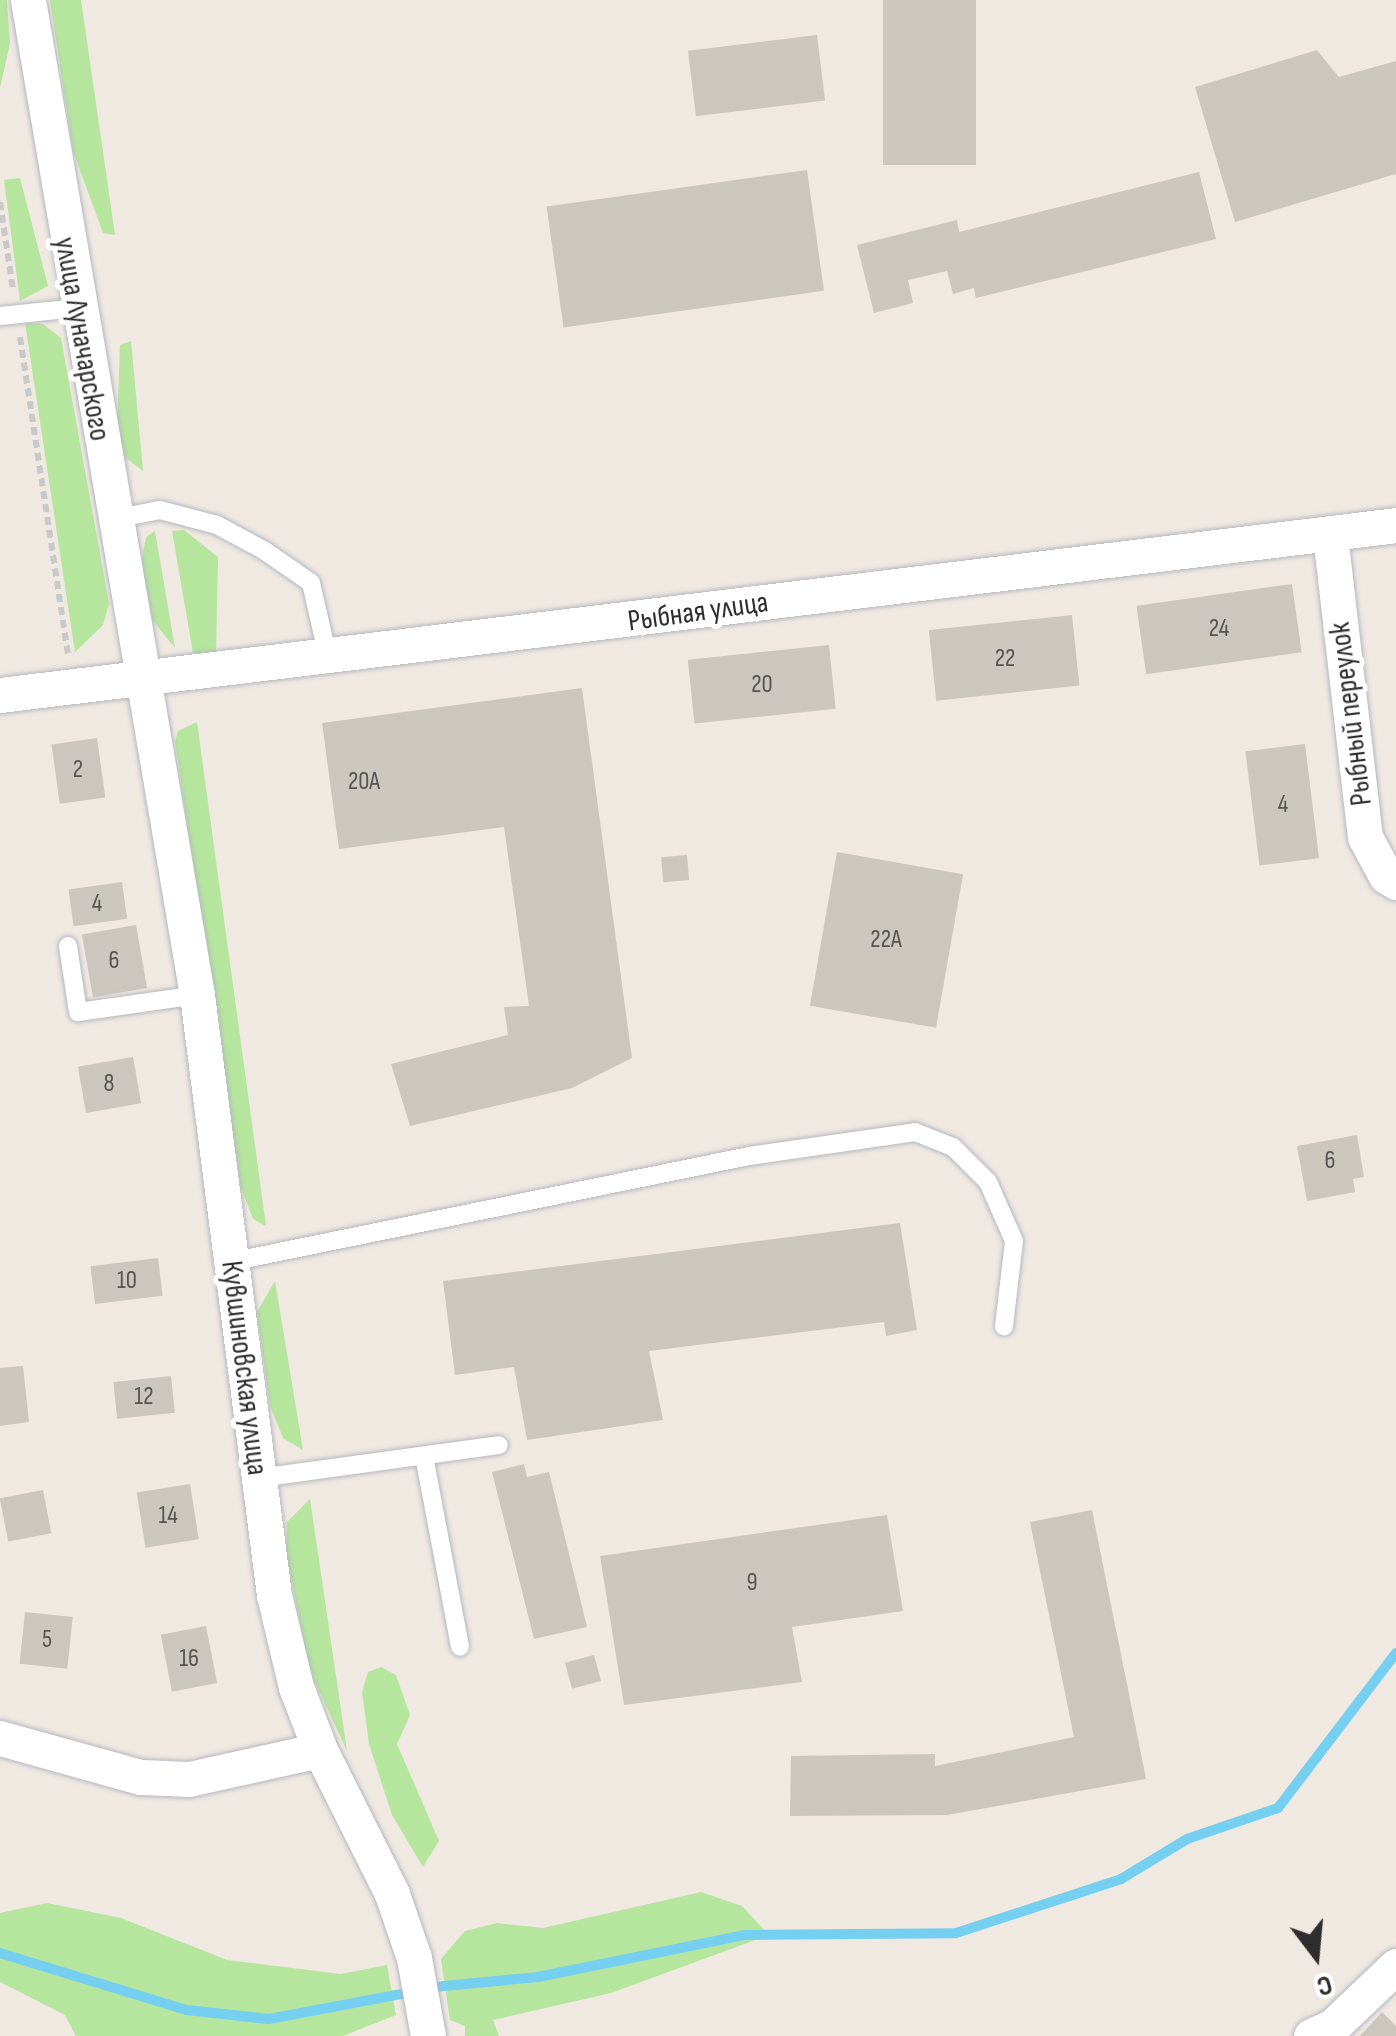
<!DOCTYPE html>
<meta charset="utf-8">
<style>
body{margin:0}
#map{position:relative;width:1396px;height:2036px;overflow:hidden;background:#efe9e1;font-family:"Sofia Sans Condensed",sans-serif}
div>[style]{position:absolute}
.green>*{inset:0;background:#b6e59e}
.stream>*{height:10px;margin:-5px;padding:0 5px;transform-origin:5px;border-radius:5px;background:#75cff0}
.building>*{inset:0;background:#cbc7bf;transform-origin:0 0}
.path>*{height:6px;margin-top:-3px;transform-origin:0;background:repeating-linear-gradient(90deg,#c9c9c9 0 8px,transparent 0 13px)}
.roads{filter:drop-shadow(0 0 2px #b4b7c1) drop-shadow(0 0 2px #b4b7c1)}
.service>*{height:18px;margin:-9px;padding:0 9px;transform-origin:9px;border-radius:9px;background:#fff}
.minor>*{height:35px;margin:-17.5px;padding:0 17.5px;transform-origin:17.5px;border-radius:17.5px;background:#fff}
span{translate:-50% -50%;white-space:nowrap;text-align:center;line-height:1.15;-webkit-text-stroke:10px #fff;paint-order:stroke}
.number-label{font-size:25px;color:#555452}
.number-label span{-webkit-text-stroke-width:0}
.street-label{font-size:30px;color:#2e2e2e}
.north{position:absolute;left:1266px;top:1906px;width:100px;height:100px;-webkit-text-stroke:8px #fff;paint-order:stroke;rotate:164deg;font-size:28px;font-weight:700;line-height:40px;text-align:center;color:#2e2e2e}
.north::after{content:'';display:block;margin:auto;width:35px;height:45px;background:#2e2e2e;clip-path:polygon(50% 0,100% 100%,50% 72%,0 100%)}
</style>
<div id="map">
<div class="green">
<i style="clip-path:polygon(0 0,7px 0,10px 43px,0 88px)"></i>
<i style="clip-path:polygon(50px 0,81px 0,115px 235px,103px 233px,73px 151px)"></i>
<i style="clip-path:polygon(20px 178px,48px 286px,20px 301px,4px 180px)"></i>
<i style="clip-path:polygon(25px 323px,43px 324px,61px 338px,109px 604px,103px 625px,75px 652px)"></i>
<i style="clip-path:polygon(131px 341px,143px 471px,122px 455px,117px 430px,120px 345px)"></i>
<i style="clip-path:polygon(184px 530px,218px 557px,216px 653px,193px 653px,172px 531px)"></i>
<i style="clip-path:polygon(155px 531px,175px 648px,153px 621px,141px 564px,146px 537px)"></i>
<i style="clip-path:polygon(197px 722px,266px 1226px,253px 1219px,241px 1188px,175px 741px,178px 731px)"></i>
<i style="clip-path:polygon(275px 1281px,303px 1450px,283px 1438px,270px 1406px,257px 1312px)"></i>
<i style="clip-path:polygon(310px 1499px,347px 1751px,309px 1669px,286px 1550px,287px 1522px)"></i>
<i style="clip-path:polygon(381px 1667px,396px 1675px,410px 1715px,397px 1744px,439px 1841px,423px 1867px,392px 1815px,369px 1744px,362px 1692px,368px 1672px)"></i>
<i style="clip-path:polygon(701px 1892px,742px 1906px,769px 1935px,611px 1993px,493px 2020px,499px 2036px,465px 2036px,465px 2026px,450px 2020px,441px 1959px,465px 1931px,497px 1923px,543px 1928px)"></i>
<i style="clip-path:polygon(47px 1903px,121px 1918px,227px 1960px,341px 1974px,387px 1965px,396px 2015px,343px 2036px,76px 2036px,65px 2015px,0 1982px,0 1913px)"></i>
</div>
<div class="stream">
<i style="left:0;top:1953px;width:195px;rotate:17deg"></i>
<i style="left:187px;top:2010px;width:82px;rotate:6.3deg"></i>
<i style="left:269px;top:2019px;width:178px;rotate:-10.7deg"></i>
<i style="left:444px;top:1986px;width:94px;rotate:-5.5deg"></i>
<i style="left:538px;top:1977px;width:210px;rotate:-11.5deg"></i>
<i style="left:744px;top:1935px;width:212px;rotate:-0.5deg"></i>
<i style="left:956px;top:1933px;width:174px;rotate:-18.1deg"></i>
<i style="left:1121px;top:1879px;width:77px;rotate:-31.2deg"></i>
<i style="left:1187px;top:1839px;width:96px;rotate:-18.8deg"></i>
<i style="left:1278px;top:1808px;width:195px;rotate:-52.7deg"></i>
</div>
<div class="building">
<i style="left:883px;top:0;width:93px;height:165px"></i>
<i style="left:817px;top:35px;width:66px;height:130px;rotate:83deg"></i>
<i style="clip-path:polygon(1317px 50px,1339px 77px,1396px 61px,1396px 174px,1235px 222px,1195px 87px)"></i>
<i style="left:807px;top:170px;width:122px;height:263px;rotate:82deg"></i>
<i style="clip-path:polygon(1199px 172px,1216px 239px,976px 298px,974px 288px,953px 294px,947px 271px,908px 280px,913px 303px,874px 313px,857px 245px,957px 220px,959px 232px)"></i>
<i style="left:1292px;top:584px;width:69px;height:157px;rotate:82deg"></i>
<i style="left:1072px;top:615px;width:71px;height:144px;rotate:84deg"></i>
<i style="left:829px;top:645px;width:64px;height:142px;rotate:84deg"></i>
<i style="clip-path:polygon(582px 688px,632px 1058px,572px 1088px,410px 1126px,391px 1064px,508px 1035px,504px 1007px,529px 1006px,504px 827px,339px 849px,322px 723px)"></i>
<i style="left:97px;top:738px;width:60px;height:46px;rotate:82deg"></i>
<i style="left:1305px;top:744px;width:115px;height:60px;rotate:83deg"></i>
<i style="left:837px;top:852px;width:128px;height:156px;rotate:10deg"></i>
<i style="left:687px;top:855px;width:25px;height:26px;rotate:85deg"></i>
<i style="left:122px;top:882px;width:37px;height:54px;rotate:82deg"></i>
<i style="left:136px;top:925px;width:64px;height:55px;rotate:80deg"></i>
<i style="left:133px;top:1057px;width:47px;height:56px;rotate:80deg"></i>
<i style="clip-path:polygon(1357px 1135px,1364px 1177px,1353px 1179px,1355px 1192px,1307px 1201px,1297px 1146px)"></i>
<i style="clip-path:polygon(900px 1223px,917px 1330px,886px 1336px,884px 1322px,649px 1351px,663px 1420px,527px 1440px,514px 1367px,455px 1375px,443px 1281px)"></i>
<i style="left:158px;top:1258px;width:38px;height:68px;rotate:83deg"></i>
<i style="clip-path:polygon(23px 1366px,29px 1422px,0 1426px,0 1368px)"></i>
<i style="left:171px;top:1376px;width:37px;height:58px;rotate:84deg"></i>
<i style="clip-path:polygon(524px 1464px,527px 1477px,549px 1472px,587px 1627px,534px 1639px,492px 1472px)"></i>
<i style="left:190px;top:1484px;width:56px;height:54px;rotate:81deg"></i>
<i style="left:43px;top:1490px;width:44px;height:44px;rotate:79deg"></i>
<i style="clip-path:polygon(1092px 1510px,1146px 1779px,947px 1815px,790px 1816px,791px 1756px,935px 1754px,935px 1766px,1074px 1737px,1030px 1522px)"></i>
<i style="clip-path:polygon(887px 1515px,903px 1611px,792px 1627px,802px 1682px,624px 1705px,600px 1556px)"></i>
<i style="left:25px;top:1612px;width:48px;height:52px;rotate:6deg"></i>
<i style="left:206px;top:1626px;width:58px;height:46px;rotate:79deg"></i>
<i style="left:594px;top:1655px;width:27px;height:30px;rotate:75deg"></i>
<i style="clip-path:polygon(1382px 2012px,1396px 2026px,1396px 2036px,1360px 2036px)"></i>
</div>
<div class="path">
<i style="left:0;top:202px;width:89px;rotate:81.6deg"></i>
<i style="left:20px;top:337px;width:323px;rotate:81.4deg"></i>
</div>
<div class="roads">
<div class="service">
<i style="left:0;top:316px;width:76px;rotate:-6deg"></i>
<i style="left:114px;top:519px;width:47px;rotate:-11.1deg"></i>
<i style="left:160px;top:510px;width:59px;rotate:14.7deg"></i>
<i style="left:217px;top:525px;width:55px;rotate:28.4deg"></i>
<i style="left:265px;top:551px;width:56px;rotate:34.8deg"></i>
<i style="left:311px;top:583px;width:76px;rotate:77.1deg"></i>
<i style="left:68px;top:946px;width:67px;rotate:81.4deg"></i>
<i style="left:78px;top:1012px;width:120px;rotate:-8.1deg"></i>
<i style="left:230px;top:1262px;width:530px;rotate:-11.54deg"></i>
<i style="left:749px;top:1156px;width:168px;rotate:-8.2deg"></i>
<i style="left:915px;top:1132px;width:41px;rotate:21.5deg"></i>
<i style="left:953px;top:1147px;width:49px;rotate:45deg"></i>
<i style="left:988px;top:1182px;width:64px;rotate:66.2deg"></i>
<i style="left:1014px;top:1241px;width:86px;rotate:96.7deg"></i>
<i style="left:424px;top:1456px;width:194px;rotate:79.3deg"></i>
<i style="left:259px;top:1478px;width:242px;rotate:-7.8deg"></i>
</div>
<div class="minor">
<i style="left:28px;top:0;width:1009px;rotate:80.36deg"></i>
<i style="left:197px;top:995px;width:605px;rotate:82.69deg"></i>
<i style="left:274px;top:1595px;width:95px;rotate:76.6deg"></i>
<i style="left:296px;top:1687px;width:67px;rotate:69.1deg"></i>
<i style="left:320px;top:1750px;width:161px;rotate:63.4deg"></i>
<i style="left:392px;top:1894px;width:68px;rotate:71deg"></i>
<i style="left:414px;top:1958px;width:79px;rotate:79.8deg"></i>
<i style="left:1330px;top:535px;width:304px;rotate:83.4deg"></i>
<i style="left:1365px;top:837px;width:44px;rotate:61.7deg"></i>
<i style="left:1386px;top:876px;width:12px;rotate:31deg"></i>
<i style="left:0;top:695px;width:1406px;rotate:-6.94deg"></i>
<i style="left:0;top:1738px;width:146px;rotate:15.5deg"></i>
<i style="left:141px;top:1777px;width:48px;rotate:2.4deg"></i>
<i style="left:189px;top:1779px;width:134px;rotate:-12.5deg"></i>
<i style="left:1311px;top:2036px;width:24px;rotate:-24deg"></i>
<i style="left:1333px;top:2026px;width:87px;rotate:-43.6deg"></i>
</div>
</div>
<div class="number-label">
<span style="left:1219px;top:629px">24</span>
<span style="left:1005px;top:659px">22</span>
<span style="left:762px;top:685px">20</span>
<span style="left:78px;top:770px">2</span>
<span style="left:364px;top:782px">20А</span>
<span style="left:1283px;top:805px">4</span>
<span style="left:97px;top:904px">4</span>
<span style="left:886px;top:940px">22А</span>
<span style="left:114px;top:961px">6</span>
<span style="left:109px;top:1084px">8</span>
<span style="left:1330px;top:1161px">6</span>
<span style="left:127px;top:1281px">10</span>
<span style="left:144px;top:1397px">12</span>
<span style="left:168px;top:1516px">14</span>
<span style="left:752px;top:1583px">9</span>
<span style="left:47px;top:1640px">5</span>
<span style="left:189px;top:1659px">16</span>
</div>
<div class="street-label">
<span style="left:82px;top:339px;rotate:80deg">улица Луначарского</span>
<span style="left:698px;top:612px;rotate:-8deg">Рыбная улица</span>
<span style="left:1351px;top:714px;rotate:-97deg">Рыбный переулок</span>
<span style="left:244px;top:1368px;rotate:83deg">Кувшиновская улица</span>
</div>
<div class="north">С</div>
</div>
